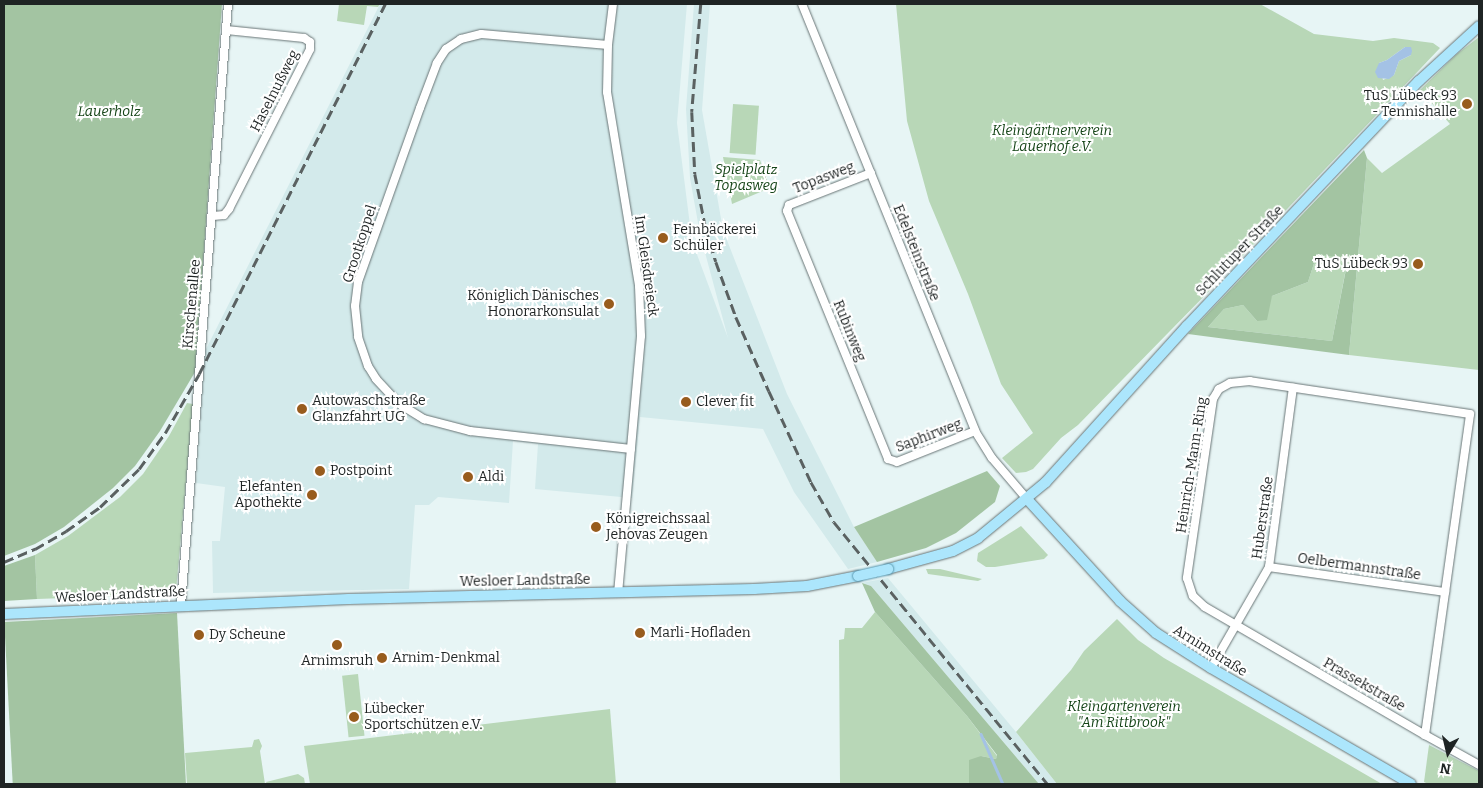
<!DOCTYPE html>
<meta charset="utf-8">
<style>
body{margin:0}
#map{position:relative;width:1483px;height:788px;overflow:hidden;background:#e7f5f5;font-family:Bitter,serif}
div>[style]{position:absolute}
.built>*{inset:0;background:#d3eaeb}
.green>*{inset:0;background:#b8d7b7;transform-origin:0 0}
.forest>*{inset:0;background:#a3c4a2;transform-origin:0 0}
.water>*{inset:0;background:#a4c2e5}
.stream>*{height:2.5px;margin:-1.25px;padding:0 1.25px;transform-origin:1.25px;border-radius:1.25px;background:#a4c2e5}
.roads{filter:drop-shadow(0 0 1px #697576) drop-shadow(0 0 1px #697576)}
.minor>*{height:8px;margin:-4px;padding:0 4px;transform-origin:4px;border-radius:4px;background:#fff}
.major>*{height:10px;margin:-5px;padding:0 5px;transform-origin:5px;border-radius:5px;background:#ace6fc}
.rail>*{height:2.5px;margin-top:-1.25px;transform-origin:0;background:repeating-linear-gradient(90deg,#5a6161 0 10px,transparent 0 15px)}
.bridges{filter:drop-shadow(0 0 1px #5797af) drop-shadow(0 0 1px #5797af)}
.major-bridge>*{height:10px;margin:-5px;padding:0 5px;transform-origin:5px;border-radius:5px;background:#ace6fc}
.dots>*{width:14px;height:14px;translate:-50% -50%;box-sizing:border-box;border:2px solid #fff;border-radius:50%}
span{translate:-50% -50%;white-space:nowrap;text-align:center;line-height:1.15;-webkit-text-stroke:4px #fff;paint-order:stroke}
.street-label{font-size:14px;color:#1f2424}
.poi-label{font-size:14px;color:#1f2424}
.right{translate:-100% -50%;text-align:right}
.left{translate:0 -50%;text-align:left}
.park-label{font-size:14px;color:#154417;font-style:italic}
.frame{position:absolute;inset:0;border:5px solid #1f2424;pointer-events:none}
.north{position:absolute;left:1423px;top:728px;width:50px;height:50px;-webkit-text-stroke:4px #fff;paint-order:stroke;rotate:189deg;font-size:14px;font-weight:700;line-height:20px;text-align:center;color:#1f2424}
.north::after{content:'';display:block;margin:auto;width:18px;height:22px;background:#1f2424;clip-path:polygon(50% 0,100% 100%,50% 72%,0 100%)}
</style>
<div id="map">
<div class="built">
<i style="clip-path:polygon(380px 4px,687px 4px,677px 123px,692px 241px,728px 338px,700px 234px,690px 178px,686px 109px,694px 4px,710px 4px,702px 110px,723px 230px,787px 394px,854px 527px,877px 562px,848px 569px,794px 492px,763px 429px,640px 417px,632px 498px,535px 489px,538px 444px,513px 441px,509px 503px,438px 497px,429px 505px,415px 505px,409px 589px,213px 593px,212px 541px,220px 541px,225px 487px,196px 483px,205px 351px)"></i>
<i style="clip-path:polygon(888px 578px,1016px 732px,1057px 784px,1039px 784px,871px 586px,862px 583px)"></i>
</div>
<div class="green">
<i style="clip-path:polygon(339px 4px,380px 4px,378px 7px,367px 6px,364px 25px,337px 21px)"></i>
<i style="clip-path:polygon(evenodd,896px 4px,1260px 4px,1314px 34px,1373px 41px,1394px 38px,1433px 43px,1440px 48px,1214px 286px,1078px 425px,1061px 438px,1033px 469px,1026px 472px,1016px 473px,1002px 458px,1033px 433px,1001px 384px,968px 294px,929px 201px,907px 121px,896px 4px,1405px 47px,1411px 55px,1399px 61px,1394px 75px,1383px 80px,1379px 63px,1387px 60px,1405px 47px)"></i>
<i style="clip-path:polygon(1479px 37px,1479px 370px,1349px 355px,1367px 158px,1382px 173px,1450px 124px,1420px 90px,1457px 54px)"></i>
<i style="left:733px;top:104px;width:26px;height:49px;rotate:4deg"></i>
<i style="clip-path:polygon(723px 157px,760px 160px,770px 188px,732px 204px)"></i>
<i style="clip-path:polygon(1317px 254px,1348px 258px,1332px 341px,1208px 327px,1224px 309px,1243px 305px,1257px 321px,1272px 296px,1308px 282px)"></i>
<i style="clip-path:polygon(187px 403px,193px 404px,176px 591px,173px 594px,37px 599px,35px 555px,68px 536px,120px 497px,143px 474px,169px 436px)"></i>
<i style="clip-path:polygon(1021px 526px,1048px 555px,1044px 559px,995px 567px,986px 567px,977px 561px,978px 553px)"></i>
<i style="clip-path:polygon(926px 569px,940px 569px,982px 579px,978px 581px,928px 574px)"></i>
<i style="clip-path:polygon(875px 612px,967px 716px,997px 756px,996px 759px,981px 756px,969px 784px,840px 784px,839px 640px,844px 639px,845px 628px,862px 628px)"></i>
<i style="clip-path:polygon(1117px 619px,1138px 640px,1164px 658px,1382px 784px,1057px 784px,1016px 732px,1071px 670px,1084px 651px)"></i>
<i style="left:358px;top:674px;width:62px;height:16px;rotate:84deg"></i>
<i style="clip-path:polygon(610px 709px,616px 784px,310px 784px,304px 746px)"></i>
<i style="clip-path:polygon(259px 739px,262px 746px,260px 751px,265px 784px,187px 784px,185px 753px,252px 747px,254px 740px)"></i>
<i style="clip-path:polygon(1429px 745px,1479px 771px,1479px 784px,1428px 784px,1424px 782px)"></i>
<i style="clip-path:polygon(298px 774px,304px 778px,305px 784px,267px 784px,266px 782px)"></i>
</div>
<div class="forest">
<i style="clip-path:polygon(4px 4px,222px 4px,195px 372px,160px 431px,135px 466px,113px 488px,64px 527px,35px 544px,4px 556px)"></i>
<i style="clip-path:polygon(evenodd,1364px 150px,1367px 158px,1349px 355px,1188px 334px,1364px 150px,1317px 254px,1348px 259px,1332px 341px,1208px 327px,1224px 309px,1243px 305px,1257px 321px,1267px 320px,1272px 296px,1308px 282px,1317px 254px)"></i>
<i style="clip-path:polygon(987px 471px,1000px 486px,995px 502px,956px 533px,926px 548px,877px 562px,854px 527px)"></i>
<i style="clip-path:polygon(35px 555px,37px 599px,4px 601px,4px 566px)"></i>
<i style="clip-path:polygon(862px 583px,871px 586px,1039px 784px,969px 784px,969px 760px,981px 756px,996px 759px,997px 755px,967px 716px,875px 612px)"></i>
<i style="left:177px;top:613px;width:171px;height:173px;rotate:87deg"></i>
</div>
<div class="water">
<i style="clip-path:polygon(1405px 47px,1411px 47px,1412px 51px,1411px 55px,1399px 61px,1394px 75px,1389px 79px,1378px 78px,1375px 72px,1379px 63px,1387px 60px)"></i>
</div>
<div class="stream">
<i style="left:981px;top:734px;width:55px;rotate:66.3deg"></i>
</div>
<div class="roads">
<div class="minor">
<i style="left:613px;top:4px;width:41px;rotate:97deg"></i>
<i style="left:608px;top:45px;width:47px;rotate:91.2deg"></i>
<i style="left:607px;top:92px;width:197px;rotate:80.6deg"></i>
<i style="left:639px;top:286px;width:50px;rotate:87.7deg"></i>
<i style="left:641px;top:336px;width:258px;rotate:95.1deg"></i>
<i style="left:802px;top:4px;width:461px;rotate:67.9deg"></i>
<i style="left:975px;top:431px;width:32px;rotate:58deg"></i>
<i style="left:992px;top:458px;width:54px;rotate:49.5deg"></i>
<i style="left:608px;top:45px;width:127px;rotate:-175deg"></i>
<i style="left:481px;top:34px;width:21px;rotate:166deg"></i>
<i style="left:461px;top:39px;width:18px;rotate:146deg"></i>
<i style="left:446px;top:49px;width:17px;rotate:123deg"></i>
<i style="left:437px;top:63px;width:48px;rotate:110.7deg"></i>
<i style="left:420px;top:108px;width:185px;rotate:109.6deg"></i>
<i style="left:358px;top:282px;width:24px;rotate:97deg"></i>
<i style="left:355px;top:306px;width:31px;rotate:84deg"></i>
<i style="left:358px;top:337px;width:31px;rotate:71deg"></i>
<i style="left:368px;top:366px;width:15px;rotate:58deg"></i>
<i style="left:376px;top:379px;width:33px;rotate:47deg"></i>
<i style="left:398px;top:403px;width:31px;rotate:32deg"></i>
<i style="left:424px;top:419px;width:48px;rotate:14.6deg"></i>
<i style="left:470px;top:431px;width:162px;rotate:6.4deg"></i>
<i style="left:871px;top:173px;width:88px;rotate:158.7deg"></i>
<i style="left:789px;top:205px;width:6px;rotate:108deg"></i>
<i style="left:787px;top:211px;width:268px;rotate:67.8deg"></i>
<i style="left:888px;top:459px;width:9px;rotate:18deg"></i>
<i style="left:897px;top:462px;width:84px;rotate:-21.7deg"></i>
<i style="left:213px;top:216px;width:11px;rotate:-5deg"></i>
<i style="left:224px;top:215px;width:8px;rotate:-50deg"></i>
<i style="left:229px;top:209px;width:179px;rotate:-63.1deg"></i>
<i style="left:310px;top:49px;width:7px;rotate:-90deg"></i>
<i style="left:310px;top:42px;width:7px;rotate:-146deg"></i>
<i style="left:304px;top:38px;width:78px;rotate:-174.1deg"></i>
<i style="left:1269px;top:567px;width:178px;rotate:8.1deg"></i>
<i style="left:181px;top:605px;width:603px;rotate:-85.53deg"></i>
<i style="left:1211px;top:668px;width:116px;rotate:-60.1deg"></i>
<i style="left:1269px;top:567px;width:181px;rotate:-82.4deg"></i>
<i style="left:1425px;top:735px;width:324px;rotate:-82deg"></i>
<i style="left:1470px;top:414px;width:222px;rotate:-171.5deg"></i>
<i style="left:1250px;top:381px;width:20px;rotate:174deg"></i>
<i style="left:1230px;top:383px;width:13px;rotate:151deg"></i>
<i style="left:1219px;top:389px;width:12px;rotate:121deg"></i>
<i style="left:1213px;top:399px;width:181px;rotate:98.3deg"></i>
<i style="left:1187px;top:578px;width:19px;rotate:72deg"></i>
<i style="left:1193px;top:596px;width:16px;rotate:43deg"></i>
<i style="left:1205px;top:607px;width:255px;rotate:30.2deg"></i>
<i style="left:1425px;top:735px;width:62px;rotate:29.1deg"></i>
</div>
<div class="major">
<i style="left:1027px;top:499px;width:138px;rotate:47.6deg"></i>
<i style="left:1120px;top:601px;width:48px;rotate:41.6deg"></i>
<i style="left:1156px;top:633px;width:65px;rotate:32.5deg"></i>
<i style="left:1211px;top:668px;width:231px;rotate:30.1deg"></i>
<i style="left:888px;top:569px;width:67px;rotate:-15.5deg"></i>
<i style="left:953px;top:551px;width:28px;rotate:-27deg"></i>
<i style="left:978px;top:538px;width:88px;rotate:-39.5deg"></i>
<i style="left:1046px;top:482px;width:210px;rotate:-47.9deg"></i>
<i style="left:1187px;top:326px;width:337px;rotate:-46.6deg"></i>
<i style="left:1419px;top:81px;width:81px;rotate:-42.5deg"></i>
<i style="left:4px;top:614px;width:345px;rotate:-2.5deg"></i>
<i style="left:349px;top:599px;width:405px;rotate:-1.4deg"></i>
<i style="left:754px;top:589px;width:53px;rotate:-3.2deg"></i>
<i style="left:807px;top:586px;width:52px;rotate:-11.1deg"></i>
</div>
</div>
<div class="rail">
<i style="left:701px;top:4px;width:108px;rotate:94.8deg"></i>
<i style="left:692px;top:112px;width:62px;rotate:87.2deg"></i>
<i style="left:695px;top:174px;width:56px;rotate:78.7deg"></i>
<i style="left:706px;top:229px;width:34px;rotate:73deg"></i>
<i style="left:716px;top:262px;width:59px;rotate:70deg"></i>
<i style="left:736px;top:317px;width:81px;rotate:66deg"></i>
<i style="left:769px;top:391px;width:100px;rotate:65.2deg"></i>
<i style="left:811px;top:482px;width:46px;rotate:60.1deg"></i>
<i style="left:834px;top:522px;width:338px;rotate:50.8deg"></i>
<i style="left:4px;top:562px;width:34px;rotate:-23deg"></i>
<i style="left:35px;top:549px;width:36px;rotate:-30deg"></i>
<i style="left:66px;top:531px;width:42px;rotate:-35.2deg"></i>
<i style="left:100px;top:507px;width:54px;rotate:-44.3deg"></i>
<i style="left:139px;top:469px;width:44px;rotate:-54.2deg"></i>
<i style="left:165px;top:433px;width:68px;rotate:-60deg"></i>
<i style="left:199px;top:374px;width:414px;rotate:-63.3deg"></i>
</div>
<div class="bridges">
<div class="major-bridge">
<i style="left:858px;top:576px;width:31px;rotate:-13deg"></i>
</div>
</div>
<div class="dots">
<i style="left:1467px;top:104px;background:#985c1d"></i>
<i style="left:663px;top:238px;background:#985c1d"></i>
<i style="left:1418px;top:264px;background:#985c1d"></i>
<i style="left:609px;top:304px;background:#985c1d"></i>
<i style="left:686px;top:402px;background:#985c1d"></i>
<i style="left:302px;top:409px;background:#985c1d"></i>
<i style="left:320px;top:471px;background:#985c1d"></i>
<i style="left:468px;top:477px;background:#985c1d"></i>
<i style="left:312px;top:495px;background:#985c1d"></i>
<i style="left:596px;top:527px;background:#985c1d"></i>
<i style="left:640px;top:633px;background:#985c1d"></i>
<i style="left:199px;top:635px;background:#985c1d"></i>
<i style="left:337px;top:645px;background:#985c1d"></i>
<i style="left:382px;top:658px;background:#985c1d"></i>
<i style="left:354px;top:717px;background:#985c1d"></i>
</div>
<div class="street-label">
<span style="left:275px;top:91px;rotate:-63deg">Haselnußweg</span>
<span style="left:824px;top:178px;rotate:-21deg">Topasweg</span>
<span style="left:360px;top:244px;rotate:-72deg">Grootkoppel</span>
<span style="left:1240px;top:251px;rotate:-46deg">Schlutuper Straße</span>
<span style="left:916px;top:253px;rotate:68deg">Edelsteinstraße</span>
<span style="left:646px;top:266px;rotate:82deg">Im Gleisdreieck</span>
<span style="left:192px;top:304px;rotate:-85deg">Kirschenallee</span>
<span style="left:849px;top:331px;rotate:68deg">Rubinweg</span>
<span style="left:929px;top:436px;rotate:-21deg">Saphirweg</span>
<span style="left:1192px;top:465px;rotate:-81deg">Heinrich-Mann-Ring</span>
<span style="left:1263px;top:518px;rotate:-82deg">Huberstraße</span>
<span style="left:1359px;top:567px;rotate:8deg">Oelbermannstraße</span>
<span style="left:525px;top:581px;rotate:-1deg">Wesloer Landstraße</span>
<span style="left:120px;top:595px;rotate:-3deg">Wesloer Landstraße</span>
<span style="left:1210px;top:651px;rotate:32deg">Arnimstraße</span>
<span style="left:1364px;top:685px;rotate:30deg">Prassekstraße</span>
</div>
<div class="poi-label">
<span class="right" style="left:1457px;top:104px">TuS Lübeck 93<br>- Tennishalle</span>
<span class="left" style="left:673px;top:238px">Feinbäckerei<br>Schüler</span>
<span class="right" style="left:1408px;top:264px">TuS Lübeck 93</span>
<span class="right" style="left:599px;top:304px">Königlich Dänisches<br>Honorarkonsulat</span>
<span class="left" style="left:312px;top:409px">Autowaschstraße<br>Glanzfahrt UG</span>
<span class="left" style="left:696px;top:402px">Clever fit</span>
<span class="left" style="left:330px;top:471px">Postpoint</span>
<span class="left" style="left:478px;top:477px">Aldi</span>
<span class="right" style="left:302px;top:495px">Elefanten<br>Apothekte</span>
<span class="left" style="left:606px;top:527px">Königreichssaal<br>Jehovas Zeugen</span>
<span class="left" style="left:650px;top:633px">Marli-Hofladen</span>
<span class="left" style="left:209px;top:635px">Dy Scheune</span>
<span class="left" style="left:392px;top:658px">Arnim-Denkmal</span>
<span style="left:337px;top:661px">Arnimsruh</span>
<span class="left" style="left:364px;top:717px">Lübecker<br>Sportschützen e.V.</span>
</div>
<div class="park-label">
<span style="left:109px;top:112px">Lauerholz</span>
<span style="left:1052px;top:139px">Kleingärtnerverein<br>Lauerhof e.V.</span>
<span style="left:746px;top:178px">Spielplatz<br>Topasweg</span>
<span style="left:1124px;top:715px">Kleingartenverein<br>"Am Rittbrook"</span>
</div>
<div class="frame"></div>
<div class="north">N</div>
</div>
